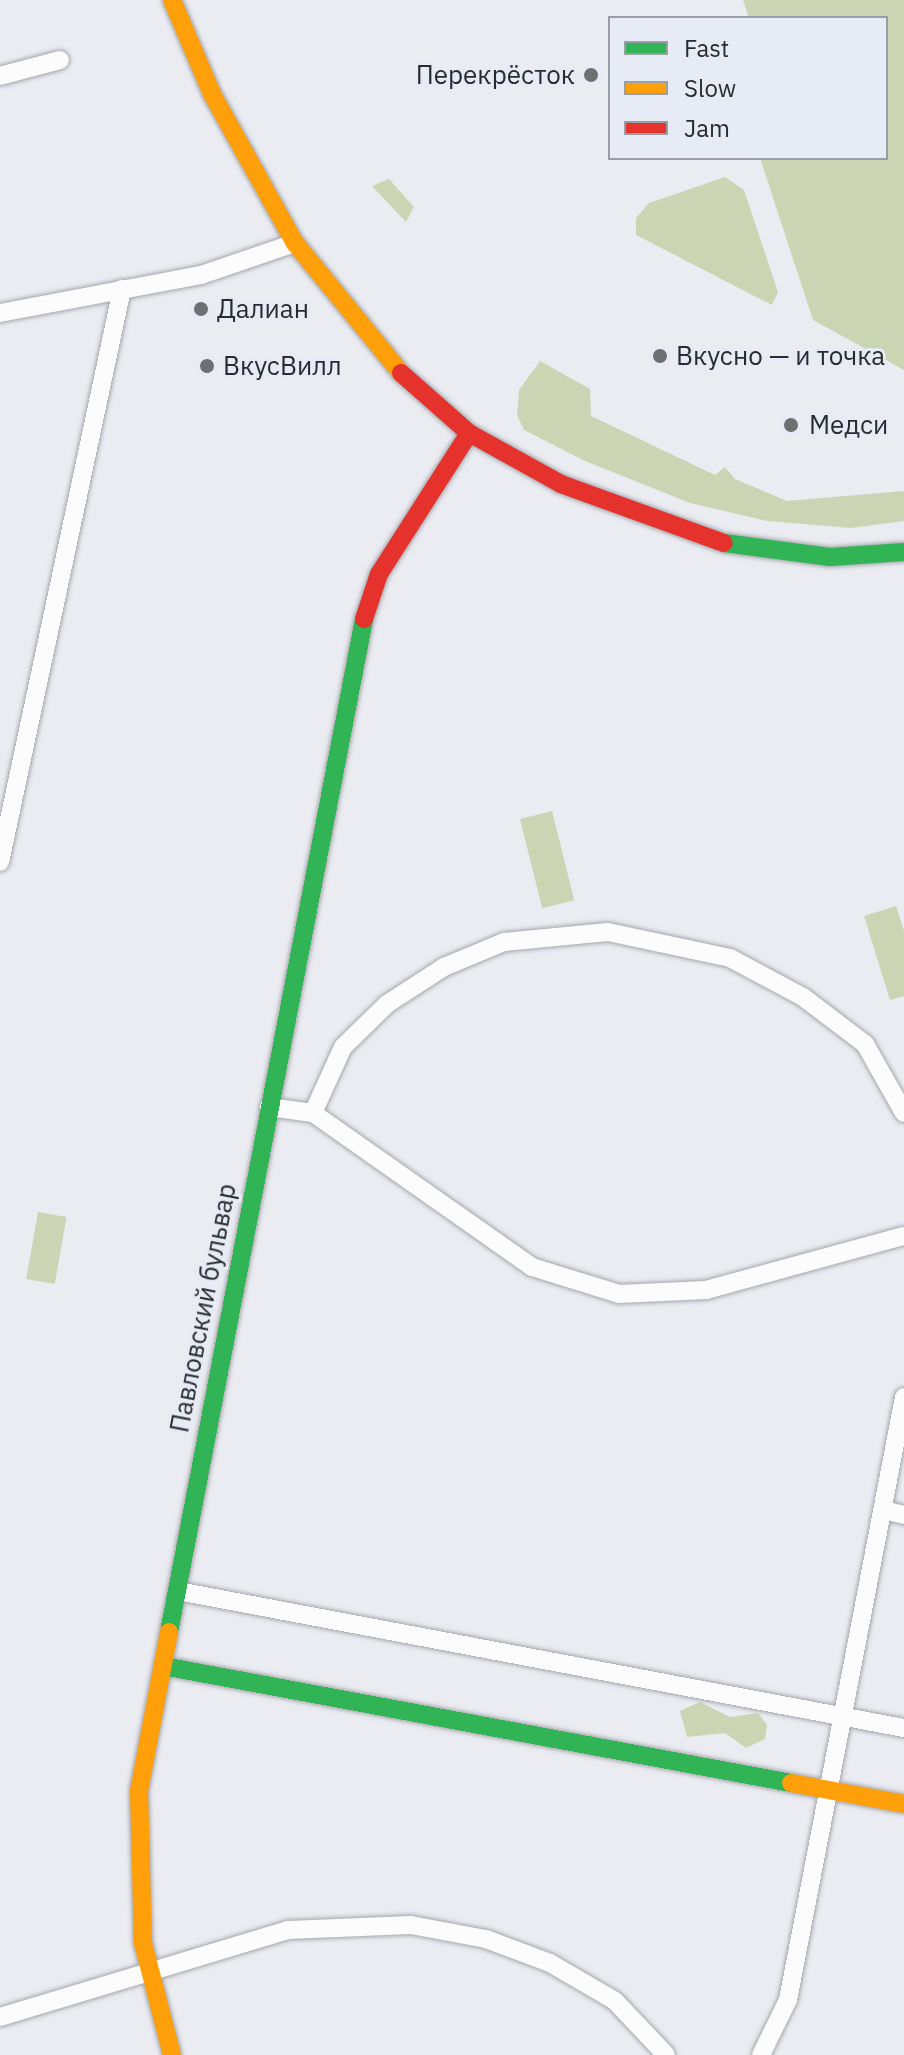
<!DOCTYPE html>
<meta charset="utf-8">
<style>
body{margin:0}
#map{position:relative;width:904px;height:2055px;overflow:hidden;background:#eaecf2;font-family:"IBM Plex Sans",sans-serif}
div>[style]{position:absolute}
.green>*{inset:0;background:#cbd5b4;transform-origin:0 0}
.roads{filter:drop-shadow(0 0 2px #a5a7ab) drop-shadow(0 0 2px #a5a7ab)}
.street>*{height:18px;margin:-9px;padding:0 9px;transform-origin:9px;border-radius:9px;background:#fcfcfd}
.fast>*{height:18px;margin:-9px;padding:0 9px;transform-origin:9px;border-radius:9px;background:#30b455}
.slow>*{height:18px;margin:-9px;padding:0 9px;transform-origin:9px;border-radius:9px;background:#ff9f0a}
.jam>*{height:18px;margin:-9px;padding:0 9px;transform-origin:9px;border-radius:9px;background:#e5322d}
.dots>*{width:22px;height:22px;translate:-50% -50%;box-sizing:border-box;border:4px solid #e6ebf5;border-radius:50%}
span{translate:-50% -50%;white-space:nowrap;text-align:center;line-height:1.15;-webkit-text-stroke:6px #e6ebf5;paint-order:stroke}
.poi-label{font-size:26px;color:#292b2e}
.right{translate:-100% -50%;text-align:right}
.left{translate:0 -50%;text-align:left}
.street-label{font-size:26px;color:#292b2e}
.legend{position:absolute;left:608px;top:16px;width:280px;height:144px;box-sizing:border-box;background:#e6ebf5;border:2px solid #9a9ea5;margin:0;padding:10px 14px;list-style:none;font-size:24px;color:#292b2e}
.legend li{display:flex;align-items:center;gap:16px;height:40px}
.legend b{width:40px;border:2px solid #9a9ea5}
</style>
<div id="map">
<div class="green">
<i style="clip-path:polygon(743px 0,904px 0,904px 370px,813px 320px,760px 158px,886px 158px,886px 18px,749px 18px)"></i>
<i style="clip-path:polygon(725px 177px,744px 190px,778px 292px,772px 305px,636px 235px,636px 218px,649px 203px)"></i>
<i style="clip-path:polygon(389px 179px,414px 207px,406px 222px,372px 186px)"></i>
<i style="clip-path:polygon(540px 361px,590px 389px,591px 416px,715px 475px,725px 467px,735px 479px,787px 501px,904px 491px,904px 521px,851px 528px,767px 521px,690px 503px,585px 461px,524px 430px,517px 415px,519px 390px)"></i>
<i style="left:552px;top:811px;width:92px;height:33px;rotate:76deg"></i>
<i style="clip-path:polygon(896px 906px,904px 931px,904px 996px,890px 1000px,864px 916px)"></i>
<i style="left:38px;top:1212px;width:29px;height:68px;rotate:10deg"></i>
<i style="clip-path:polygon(700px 1702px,730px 1717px,758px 1713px,767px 1725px,765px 1739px,746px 1748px,725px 1733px,687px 1737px,680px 1711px)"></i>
</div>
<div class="roads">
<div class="street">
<i style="left:0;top:76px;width:62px;rotate:-14.9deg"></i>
<i style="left:0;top:313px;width:205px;rotate:-10.7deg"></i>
<i style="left:201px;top:275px;width:99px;rotate:-18.8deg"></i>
<i style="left:0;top:862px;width:586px;rotate:-77.98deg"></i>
<i style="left:269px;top:1107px;width:44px;rotate:7.8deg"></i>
<i style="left:313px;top:1113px;width:268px;rotate:35.1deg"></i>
<i style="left:532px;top:1267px;width:91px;rotate:17.2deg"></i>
<i style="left:619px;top:1294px;width:87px;rotate:-2.6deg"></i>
<i style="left:706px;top:1290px;width:205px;rotate:-15.3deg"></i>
<i style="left:313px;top:1113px;width:72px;rotate:-65.6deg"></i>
<i style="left:343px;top:1047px;width:62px;rotate:-44.3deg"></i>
<i style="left:387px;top:1004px;width:68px;rotate:-33deg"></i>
<i style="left:444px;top:967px;width:65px;rotate:-22.6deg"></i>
<i style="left:504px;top:942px;width:104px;rotate:-5.5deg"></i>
<i style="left:608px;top:932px;width:125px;rotate:12deg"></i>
<i style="left:730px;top:958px;width:83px;rotate:28.1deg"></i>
<i style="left:803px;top:997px;width:78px;rotate:37.2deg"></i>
<i style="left:865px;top:1044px;width:79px;rotate:60.5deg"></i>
<i style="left:883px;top:1510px;width:22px;rotate:13deg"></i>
<i style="left:178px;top:1591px;width:739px;rotate:10.69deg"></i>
<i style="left:0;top:2017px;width:301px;rotate:-16.8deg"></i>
<i style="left:288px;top:1930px;width:123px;rotate:-2.3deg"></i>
<i style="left:411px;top:1925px;width:76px;rotate:10.6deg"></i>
<i style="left:486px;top:1939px;width:68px;rotate:20.6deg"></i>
<i style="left:550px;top:1963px;width:75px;rotate:30.3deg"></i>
<i style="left:615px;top:2001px;width:74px;rotate:46.6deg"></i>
<i style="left:761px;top:2055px;width:61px;rotate:-63.9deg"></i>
<i style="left:788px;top:2000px;width:614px;rotate:-79.11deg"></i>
</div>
<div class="fast">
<i style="left:724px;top:543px;width:107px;rotate:7.5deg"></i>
<i style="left:830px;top:557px;width:74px;rotate:-3.9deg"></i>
<i style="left:169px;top:1632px;width:1032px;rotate:-79.1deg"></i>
<i style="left:163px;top:1666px;width:639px;rotate:10.55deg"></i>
</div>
<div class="slow">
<i style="left:172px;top:0;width:102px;rotate:66.9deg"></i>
<i style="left:212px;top:94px;width:171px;rotate:60.9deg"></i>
<i style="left:295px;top:243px;width:168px;rotate:50.8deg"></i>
<i style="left:169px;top:1632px;width:162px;rotate:100.7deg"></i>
<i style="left:139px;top:1791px;width:152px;rotate:88.5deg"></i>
<i style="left:143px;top:1943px;width:116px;rotate:75.5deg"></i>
<i style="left:791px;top:1783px;width:115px;rotate:10.5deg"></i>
</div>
<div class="jam">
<i style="left:401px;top:373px;width:91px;rotate:41.4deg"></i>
<i style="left:469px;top:433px;width:105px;rotate:29deg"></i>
<i style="left:561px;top:484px;width:173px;rotate:19.9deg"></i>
<i style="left:364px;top:619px;width:47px;rotate:-71.6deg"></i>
<i style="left:379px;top:574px;width:167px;rotate:-57.4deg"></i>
</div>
</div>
<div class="dots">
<i style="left:591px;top:75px;background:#6d6f73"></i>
<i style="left:201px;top:309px;background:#6d6f73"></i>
<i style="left:660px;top:356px;background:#6d6f73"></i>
<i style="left:207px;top:366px;background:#6d6f73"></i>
<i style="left:791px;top:425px;background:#6d6f73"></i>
</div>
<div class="poi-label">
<span class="right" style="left:575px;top:75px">Перекрёсток</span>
<span class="left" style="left:217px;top:309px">Далиан</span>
<span class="left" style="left:676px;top:356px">Вкусно — и точка</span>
<span class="left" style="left:223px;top:366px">ВкусВилл</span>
<span class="left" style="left:809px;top:425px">Медси</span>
</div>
<div class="street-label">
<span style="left:203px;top:1308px;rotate:-79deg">Павловский бульвар</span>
</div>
<ul class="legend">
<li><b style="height:10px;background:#30b455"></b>Fast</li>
<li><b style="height:10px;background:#ff9f0a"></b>Slow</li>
<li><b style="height:10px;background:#e5322d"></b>Jam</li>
</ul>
</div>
